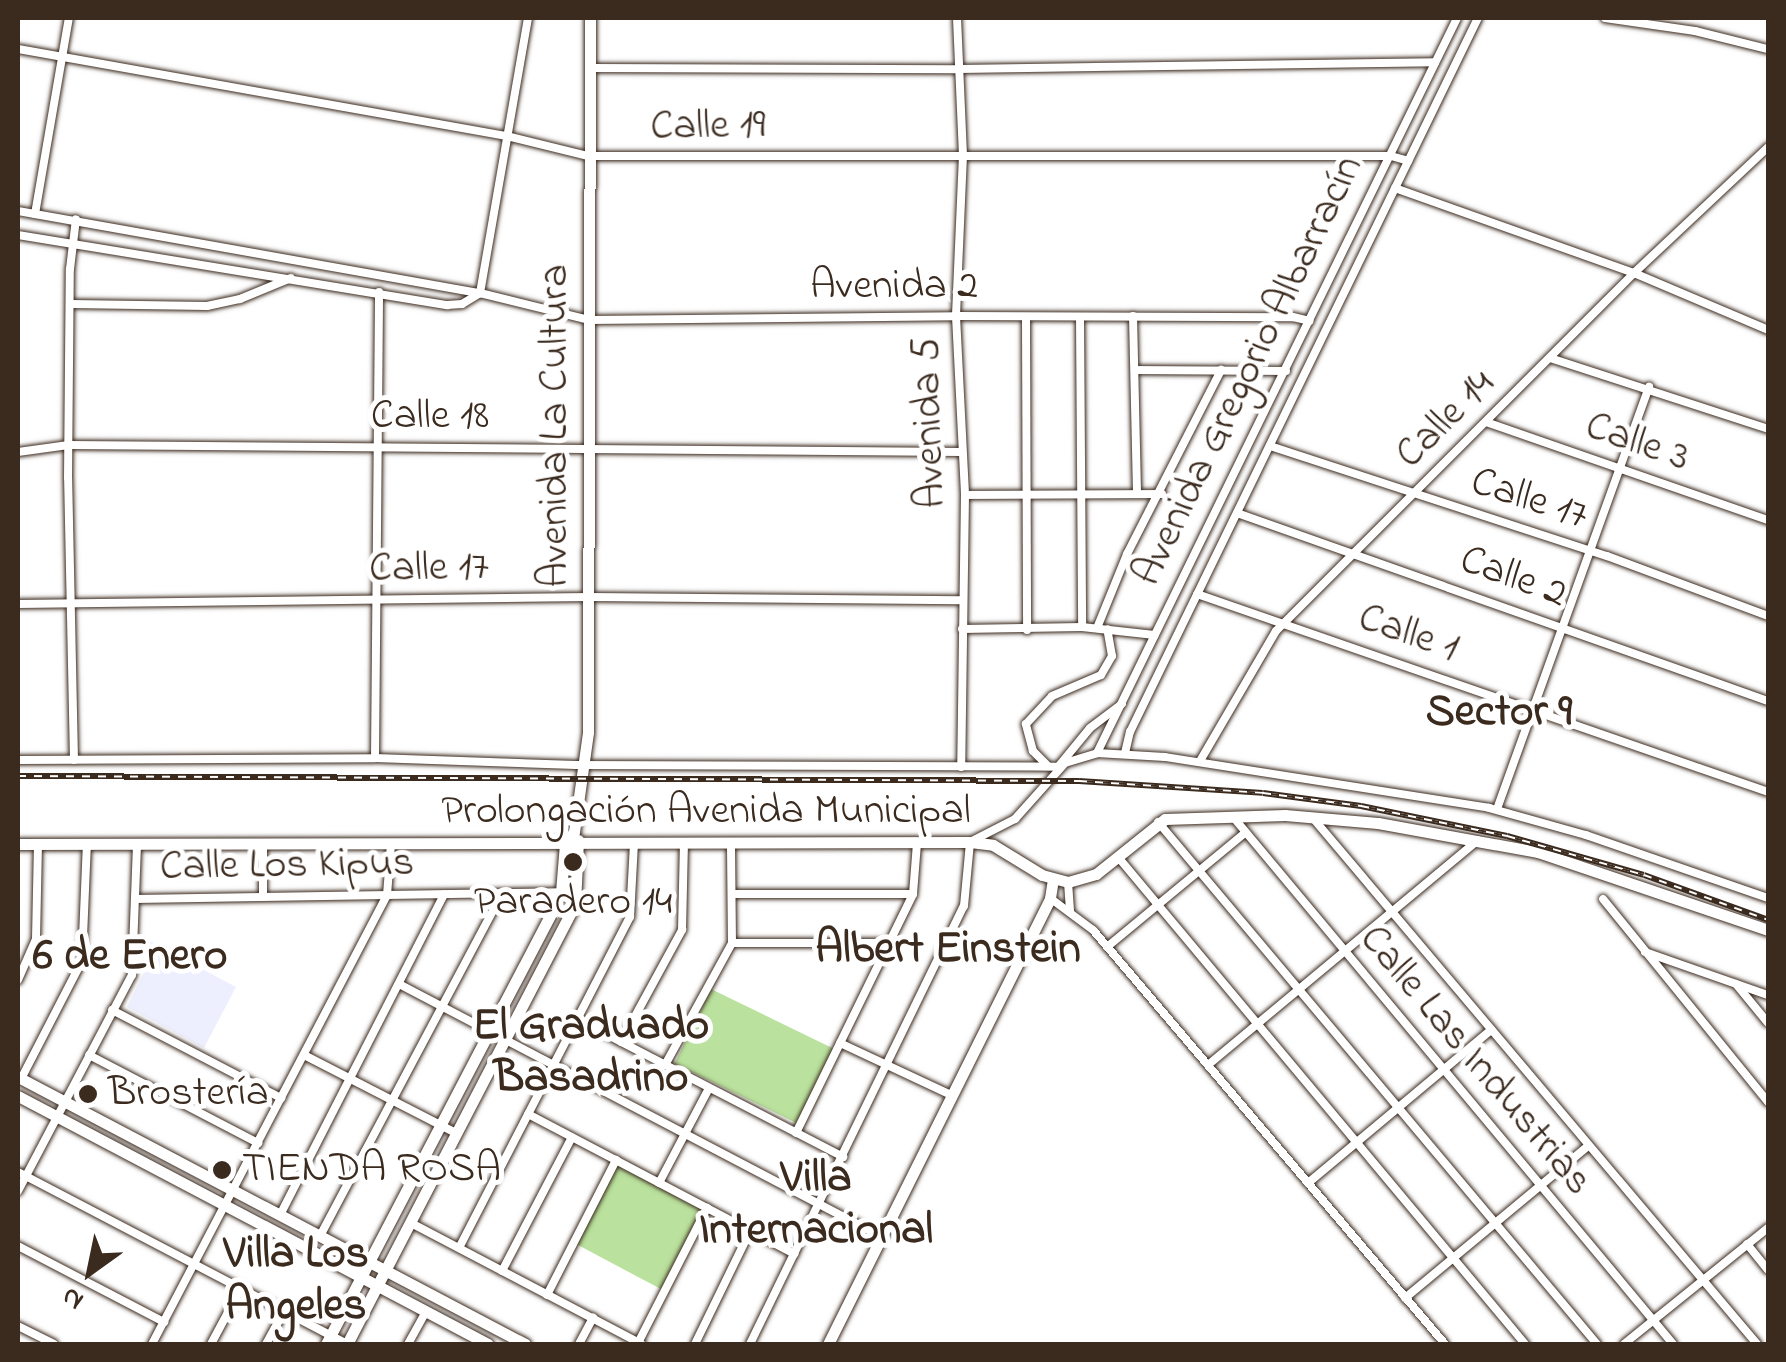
<!DOCTYPE html>
<meta charset="utf-8">
<style>
body{margin:0}
#map{position:relative;width:1786px;height:1362px;overflow:hidden;background:#fff;font-family:"Indie Flower",sans-serif}
div>[style]{position:absolute}
.built>*{inset:0;background:#eeeffe}
.green>*{inset:0;background:#bae19d;transform-origin:0 0}
.roads{filter:drop-shadow(0 0 2px #3b2a1e) drop-shadow(0 0 2px #3b2a1e)}
.street>*{height:8px;margin:-4px;padding:0 4px;transform-origin:4px;border-radius:4px;background:#fff}
.secondary>*{height:11px;margin:-5.5px;padding:0 5.5px;transform-origin:5.5px;border-radius:5.5px;background:#fff}
.rail>*{height:6px;margin-top:-3px;transform-origin:0;background:repeating-linear-gradient(90deg,#fff 0 8px,#3b2a1e 0 16px);box-sizing:border-box;border-block:2px solid #3b2a1e}
.dots>*{width:28px;height:28px;translate:-50% -50%;box-sizing:border-box;border:5px solid #fff;border-radius:50%}
span{translate:-50% -50%;white-space:nowrap;text-align:center;line-height:1.15;-webkit-text-stroke:10px #fff;paint-order:stroke}
.street-label{font-size:42px;color:#3b2a1e}
.poi-label{font-size:42px;color:#3b2a1e}
.left{translate:0 -50%;text-align:left}
.neighbourhood-label{font-size:45px;color:#3b2a1e;font-weight:700}
.frame{position:absolute;inset:0;border:20px solid #3b2a1e;pointer-events:none}
.north{position:absolute;left:40px;top:1222px;width:100px;height:100px;-webkit-text-stroke:8px #fff;paint-order:stroke;rotate:213deg;font-size:28px;font-weight:700;line-height:40px;text-align:center;color:#3b2a1e}
.north::after{content:'';display:block;margin:auto;width:35px;height:45px;background:#3b2a1e;clip-path:polygon(50% 0,100% 100%,50% 72%,0 100%)}
</style>
<div id="map">
<div class="built">
<i style="clip-path:polygon(148px 940px,236px 987px,204px 1048px,127px 1007px,146px 968px)"></i>
</div>
<div class="green">
<i style="left:711px;top:989px;width:136px;height:83px;rotate:26deg"></i>
<i style="left:617px;top:1165px;width:97px;height:89px;rotate:28deg"></i>
</div>
<div class="roads">
<div class="street">
<i style="left:957px;top:18px;width:137px;rotate:87.5deg"></i>
<i style="left:963px;top:155px;width:161px;rotate:92.5deg"></i>
<i style="left:956px;top:316px;width:179px;rotate:87.1deg"></i>
<i style="left:965px;top:495px;width:272px;rotate:90.8deg"></i>
<i style="left:1605px;top:18px;width:91px;rotate:8.2deg"></i>
<i style="left:1695px;top:31px;width:75px;rotate:13.9deg"></i>
<i style="left:18px;top:49px;width:497px;rotate:10.1deg"></i>
<i style="left:507px;top:136px;width:83px;rotate:13.9deg"></i>
<i style="left:588px;top:156px;width:803px"></i>
<i style="left:1391px;top:156px;width:18px;rotate:16deg"></i>
<i style="left:589px;top:68px;width:370px;rotate:0.2deg"></i>
<i style="left:959px;top:69px;width:476px;rotate:-0.8deg"></i>
<i style="left:1395px;top:188px;width:254px;rotate:19.6deg"></i>
<i style="left:1634px;top:273px;width:146px;rotate:23deg"></i>
<i style="left:18px;top:211px;width:469px;rotate:10.1deg"></i>
<i style="left:480px;top:293px;width:112px;rotate:13.9deg"></i>
<i style="left:589px;top:320px;width:367px;rotate:-0.6deg"></i>
<i style="left:956px;top:316px;width:337px;rotate:0.2deg"></i>
<i style="left:1293px;top:317px;width:17px;rotate:13deg"></i>
<i style="left:35px;top:214px;width:199px;rotate:-80.2deg"></i>
<i style="left:18px;top:235px;width:435px;rotate:9.3deg"></i>
<i style="left:447px;top:305px;width:15px;rotate:-4deg"></i>
<i style="left:462px;top:304px;width:21px;rotate:-31deg"></i>
<i style="left:480px;top:293px;width:279px;rotate:-80.1deg"></i>
<i style="left:71px;top:304px;width:136px;rotate:0.8deg"></i>
<i style="left:207px;top:306px;width:34px;rotate:-12deg"></i>
<i style="left:240px;top:299px;width:55px;rotate:-22.4deg"></i>
<i style="left:1133px;top:316px;width:177px;rotate:88.7deg"></i>
<i style="left:1026px;top:317px;width:313px;rotate:89.8deg"></i>
<i style="left:1080px;top:318px;width:309px;rotate:89.6deg"></i>
<i style="left:1550px;top:358px;width:229px;rotate:18deg"></i>
<i style="left:1135px;top:370px;width:151px;rotate:0.4deg"></i>
<i style="left:1486px;top:422px;width:299px;rotate:19.2deg"></i>
<i style="left:1270px;top:446px;width:354px;rotate:18.1deg"></i>
<i style="left:1607px;top:556px;width:172px;rotate:20.4deg"></i>
<i style="left:18px;top:452px;width:51px;rotate:-7.8deg"></i>
<i style="left:69px;top:445px;width:893px;rotate:0.45deg"></i>
<i style="left:965px;top:495px;width:197px;rotate:-0.3deg"></i>
<i style="left:1237px;top:513px;width:563px;rotate:19.5deg"></i>
<i style="left:1197px;top:594px;width:604px;rotate:19.12deg"></i>
<i style="left:18px;top:604px;width:572px;rotate:-0.7deg"></i>
<i style="left:590px;top:597px;width:372px;rotate:0.5deg"></i>
<i style="left:1097px;top:628px;width:80px;rotate:-67.9deg"></i>
<i style="left:1127px;top:554px;width:207px;rotate:-62.9deg"></i>
<i style="left:962px;top:629px;width:120px;rotate:-1deg"></i>
<i style="left:1082px;top:627px;width:73px;rotate:6.3deg"></i>
<i style="left:1097px;top:753px;width:818px;rotate:-63.9deg"></i>
<i style="left:1125px;top:753px;width:22px;rotate:-77deg"></i>
<i style="left:1130px;top:732px;width:794px;rotate:-64.02deg"></i>
<i style="left:375px;top:758px;width:466px;rotate:-89.5deg"></i>
<i style="left:18px;top:760px;width:357px;rotate:-0.3deg"></i>
<i style="left:375px;top:758px;width:201px;rotate:2deg"></i>
<i style="left:576px;top:765px;width:482px;rotate:0.2deg"></i>
<i style="left:1058px;top:767px;width:50px;rotate:-50.6deg"></i>
<i style="left:1090px;top:728px;width:40px;rotate:-37deg"></i>
<i style="left:74px;top:760px;width:282px;rotate:-91.2deg"></i>
<i style="left:68px;top:478px;width:209px;rotate:-89.5deg"></i>
<i style="left:70px;top:269px;width:50px;rotate:-83.2deg"></i>
<i style="left:1200px;top:761px;width:151px;rotate:-59.7deg"></i>
<i style="left:1276px;top:631px;width:506px;rotate:-45deg"></i>
<i style="left:1634px;top:273px;width:184px;rotate:-43.2deg"></i>
<i style="left:1047px;top:765px;width:20px;rotate:-135deg"></i>
<i style="left:1033px;top:751px;width:28px;rotate:-105deg"></i>
<i style="left:1026px;top:724px;width:38px;rotate:-47deg"></i>
<i style="left:1052px;top:696px;width:53px;rotate:-23.2deg"></i>
<i style="left:1101px;top:675px;width:22px;rotate:-60deg"></i>
<i style="left:1112px;top:656px;width:27px;rotate:-100deg"></i>
<i style="left:1497px;top:809px;width:449px;rotate:-70.2deg"></i>
<i style="left:1312px;top:817px;width:690px;rotate:49.82deg"></i>
<i style="left:1234px;top:818px;width:685px;rotate:50.15deg"></i>
<i style="left:1158px;top:822px;width:682px;rotate:49.94deg"></i>
<i style="left:263px;top:844px;width:53px;rotate:90deg"></i>
<i style="left:1118px;top:857px;width:635px;rotate:50.11deg"></i>
<i style="left:1068px;top:882px;width:30px;rotate:86deg"></i>
<i style="left:733px;top:894px;width:180px"></i>
<i style="left:1050px;top:898px;width:54px;rotate:36.7deg"></i>
<i style="left:1093px;top:930px;width:543px;rotate:49.63deg"></i>
<i style="left:135px;top:899px;width:426px;rotate:-0.9deg"></i>
<i style="left:1603px;top:899px;width:262px;rotate:50.9deg"></i>
<i style="left:732px;top:943px;width:157px"></i>
<i style="left:1107px;top:947px;width:180px;rotate:-39.6deg"></i>
<i style="left:1645px;top:952px;width:130px;rotate:19.3deg"></i>
<i style="left:18px;top:980px;width:45px;rotate:-66.3deg"></i>
<i style="left:36px;top:939px;width:95px;rotate:-88.8deg"></i>
<i style="left:399px;top:984px;width:545px;rotate:27.65deg"></i>
<i style="left:1736px;top:984px;width:50px;rotate:50.6deg"></i>
<i style="left:112px;top:1010px;width:191px;rotate:27.5deg"></i>
<i style="left:577px;top:1019px;width:300px;rotate:27.4deg"></i>
<i style="left:621px;top:1042px;width:128px;rotate:-61.4deg"></i>
<i style="left:682px;top:930px;width:86px;rotate:-88.7deg"></i>
<i style="left:840px;top:1043px;width:123px;rotate:25.1deg"></i>
<i style="left:89px;top:1055px;width:191px;rotate:27.5deg"></i>
<i style="left:304px;top:1055px;width:173px;rotate:27.2deg"></i>
<i style="left:665px;top:1065px;width:139px;rotate:-61.2deg"></i>
<i style="left:732px;top:943px;width:98px;rotate:-90.6deg"></i>
<i style="left:1208px;top:1065px;width:351px;rotate:-39.8deg"></i>
<i style="left:21px;top:1079px;width:133px;rotate:-62.7deg"></i>
<i style="left:82px;top:961px;width:117px;rotate:-87.6deg"></i>
<i style="left:528px;top:1114px;width:301px;rotate:27.7deg"></i>
<i style="left:796px;top:1133px;width:266px;rotate:-63.9deg"></i>
<i style="left:913px;top:894px;width:51px;rotate:-85.5deg"></i>
<i style="left:18px;top:1172px;width:371px;rotate:27.6deg"></i>
<i style="left:659px;top:1183px;width:107px;rotate:-62.2deg"></i>
<i style="left:1308px;top:1183px;width:239px;rotate:-39.9deg"></i>
<i style="left:18px;top:1191px;width:244px;rotate:-62.2deg"></i>
<i style="left:132px;top:975px;width:131px;rotate:-87.8deg"></i>
<i style="left:280px;top:1215px;width:360px;rotate:-62.9deg"></i>
<i style="left:411px;top:1223px;width:260px;rotate:27.7deg"></i>
<i style="left:320px;top:1236px;width:388px;rotate:-62deg"></i>
<i style="left:1747px;top:1244px;width:33px;rotate:51deg"></i>
<i style="left:18px;top:1246px;width:165px;rotate:27.5deg"></i>
<i style="left:459px;top:1248px;width:373px;rotate:-62.7deg"></i>
<i style="left:630px;top:917px;width:73px;rotate:-86.9deg"></i>
<i style="left:502px;top:1271px;width:151px;rotate:-62.4deg"></i>
<i style="left:547px;top:1295px;width:152px;rotate:-62.9deg"></i>
<i style="left:1405px;top:1298px;width:238px;rotate:-39.7deg"></i>
<i style="left:18px;top:1326px;width:40px;rotate:26.6deg"></i>
<i style="left:638px;top:1343px;width:152px;rotate:-62.9deg"></i>
<i style="left:152px;top:1344px;width:507px;rotate:-62.37deg"></i>
<i style="left:387px;top:895px;width:51px;rotate:-85.5deg"></i>
<i style="left:211px;top:1344px;width:64px;rotate:-61.8deg"></i>
<i style="left:266px;top:1344px;width:38px;rotate:-61deg"></i>
<i style="left:408px;top:1344px;width:37px;rotate:-61deg"></i>
<i style="left:579px;top:1344px;width:30px;rotate:-62deg"></i>
<i style="left:695px;top:1344px;width:126px;rotate:-64deg"></i>
<i style="left:750px;top:1344px;width:487px;rotate:-64deg"></i>
<i style="left:964px;top:906px;width:64px;rotate:-84.6deg"></i>
<i style="left:970px;top:842px;width:51px;rotate:-27.1deg"></i>
<i style="left:1015px;top:819px;width:75px;rotate:-48.2deg"></i>
<i style="left:1065px;top:763px;width:34px;rotate:-17deg"></i>
<i style="left:1097px;top:753px;width:68px;rotate:3.4deg"></i>
<i style="left:1165px;top:757px;width:328px;rotate:8.9deg"></i>
<i style="left:1489px;top:808px;width:101px;rotate:15.6deg"></i>
<i style="left:1586px;top:835px;width:193px;rotate:19.1deg"></i>
<i style="left:1624px;top:1344px;width:185px;rotate:-38.9deg"></i>
</div>
<div class="secondary">
<i style="left:18px;top:844px;width:952px;rotate:-0.12deg"></i>
<i style="left:970px;top:842px;width:23px;rotate:7deg"></i>
<i style="left:993px;top:845px;width:57px;rotate:31.5deg"></i>
<i style="left:1042px;top:875px;width:27px;rotate:15deg"></i>
<i style="left:1068px;top:882px;width:29px;rotate:-16deg"></i>
<i style="left:1096px;top:874px;width:88px;rotate:-38.6deg"></i>
<i style="left:1165px;top:819px;width:120px;rotate:-1.9deg"></i>
<i style="left:1285px;top:815px;width:93px;rotate:4.9deg"></i>
<i style="left:1378px;top:823px;width:163px;rotate:10.3deg"></i>
<i style="left:1538px;top:852px;width:243px;rotate:18.7deg"></i>
<i style="left:18px;top:1077px;width:573px;rotate:27.77deg"></i>
<i style="left:18px;top:1096px;width:531px;rotate:27.82deg"></i>
<i style="left:326px;top:1344px;width:491px;rotate:-62.4deg"></i>
<i style="left:553px;top:909px;width:19px;rotate:-65deg"></i>
<i style="left:561px;top:892px;width:49px;rotate:-85.3deg"></i>
<i style="left:565px;top:843px;width:14px;rotate:-51deg"></i>
<i style="left:574px;top:832px;width:101px;rotate:-82deg"></i>
<i style="left:588px;top:732px;width:714px;rotate:-89.84deg"></i>
<i style="left:347px;top:1344px;width:496px;rotate:-62.6deg"></i>
<i style="left:575px;top:904px;width:64px;rotate:-87.3deg"></i>
<i style="left:828px;top:1344px;width:498px;rotate:-63.5deg"></i>
<i style="left:1050px;top:898px;width:18px;rotate:-81deg"></i>
</div>
</div>
<div class="rail">
<i style="left:18px;top:776px;width:1061px;rotate:0.27deg"></i>
<i style="left:1079px;top:781px;width:184px;rotate:3.7deg"></i>
<i style="left:1263px;top:793px;width:99px;rotate:7.6deg"></i>
<i style="left:1361px;top:806px;width:149px;rotate:11.6deg"></i>
<i style="left:1507px;top:836px;width:142px;rotate:15.9deg"></i>
<i style="left:1644px;top:875px;width:132px;rotate:19.9deg"></i>
</div>
<div class="dots">
<i style="left:573px;top:862px;background:#3b2a1e"></i>
<i style="left:88px;top:1094px;background:#3b2a1e"></i>
<i style="left:222px;top:1170px;background:#3b2a1e"></i>
</div>
<div class="street-label">
<span style="left:708px;top:127px;rotate:-1deg">Calle 19</span>
<span style="left:894px;top:287px">Avenida 2</span>
<span style="left:1249px;top:371px;rotate:-64deg">Avenida Gregorio Albarracín</span>
<span style="left:430px;top:417px">Calle 18</span>
<span style="left:1446px;top:420px;rotate:-45deg">Calle 14</span>
<span style="left:930px;top:423px;rotate:-92deg">Avenida 5</span>
<span style="left:556px;top:426px;rotate:-90deg">Avenida La Cultura</span>
<span style="left:1637px;top:443px;rotate:19deg">Calle 3</span>
<span style="left:1529px;top:500px;rotate:18deg">Calle 17</span>
<span style="left:429px;top:569px;rotate:-1deg">Calle 17</span>
<span style="left:1513px;top:578px;rotate:20deg">Calle 2</span>
<span style="left:1408px;top:634px;rotate:19deg">Calle 1</span>
<span style="left:706px;top:812px">Prolongación Avenida Municipal</span>
<span style="left:287px;top:866px;rotate:-1deg">Calle Los Kipus</span>
<span style="left:1475px;top:1061px;rotate:50deg">Calle Las Industrias</span>
</div>
<div class="poi-label">
<span style="left:573px;top:903px">Paradero 14</span>
<span class="left" style="left:108px;top:1094px">Brostería</span>
<span class="left" style="left:242px;top:1170px">TIENDA ROSA</span>
</div>
<div class="neighbourhood-label">
<span style="left:1499px;top:714px">Sector 9</span>
<span style="left:948px;top:951px">Albert Einstein</span>
<span style="left:130px;top:958px">6 de Enero</span>
<span style="left:591px;top:1054px">El Graduado<br>Basadrino</span>
<span style="left:816px;top:1206px">Villa<br>Internacional</span>
<span style="left:296px;top:1282px">Villa Los<br>Angeles</span>
</div>
<div class="frame"></div>
<div class="north">N</div>
</div>
